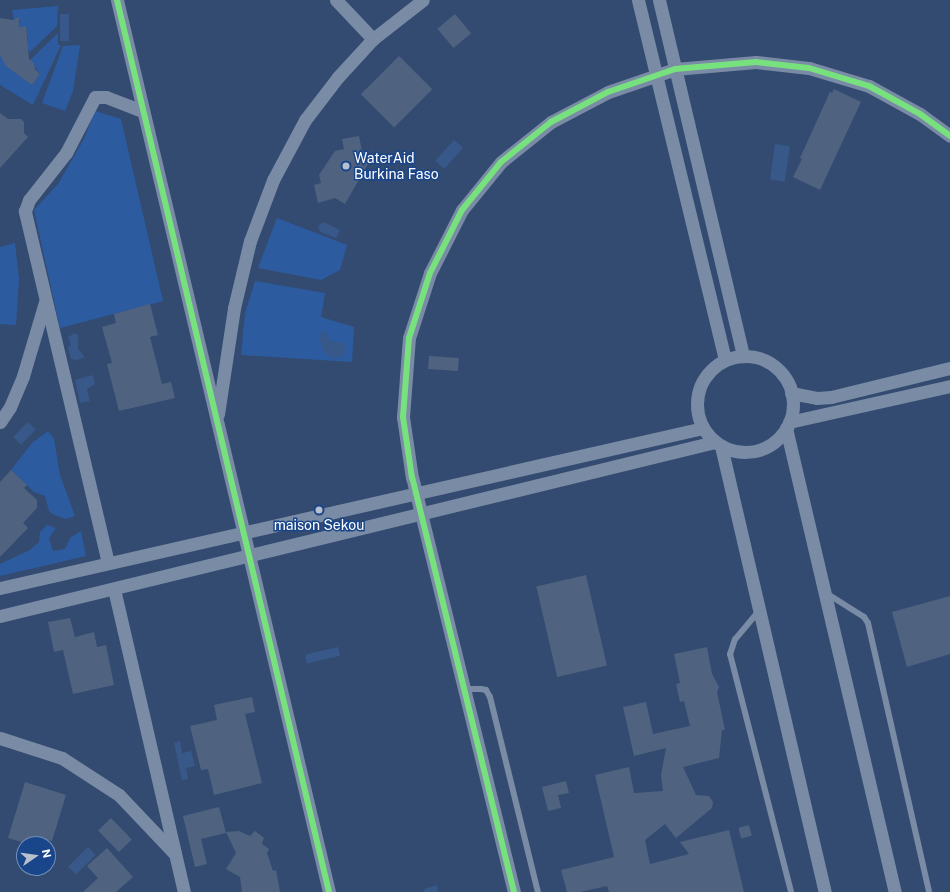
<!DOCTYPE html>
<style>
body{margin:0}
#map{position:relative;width:950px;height:892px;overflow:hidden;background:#334b70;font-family:"Public Sans",sans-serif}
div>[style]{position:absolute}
.green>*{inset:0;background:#2d5ba0}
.water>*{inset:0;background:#38588a;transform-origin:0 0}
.building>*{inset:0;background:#4f6380;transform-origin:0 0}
.service>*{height:6px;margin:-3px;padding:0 3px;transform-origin:3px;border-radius:3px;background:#7a8ba5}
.minor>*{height:13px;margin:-6.5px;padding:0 6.5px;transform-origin:6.5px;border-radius:6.5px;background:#7a8ba5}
.minor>.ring{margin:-6.5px;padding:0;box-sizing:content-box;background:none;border:13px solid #7a8ba5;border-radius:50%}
.cycleway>*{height:6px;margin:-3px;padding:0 3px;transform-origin:3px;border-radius:3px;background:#77e17e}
.dots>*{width:11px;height:11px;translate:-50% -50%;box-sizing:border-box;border:2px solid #19458a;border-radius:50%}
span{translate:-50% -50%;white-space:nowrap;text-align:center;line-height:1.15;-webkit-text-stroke:3px #19458a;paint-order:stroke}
.poi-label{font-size:14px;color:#fff}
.left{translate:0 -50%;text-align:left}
.north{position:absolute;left:16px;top:836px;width:40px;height:40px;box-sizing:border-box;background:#19458a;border:1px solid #758fb9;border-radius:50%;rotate:77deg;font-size:11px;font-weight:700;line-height:16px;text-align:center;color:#fff}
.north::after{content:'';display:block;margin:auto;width:14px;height:18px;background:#b8c0cd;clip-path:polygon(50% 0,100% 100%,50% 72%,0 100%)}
</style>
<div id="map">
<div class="green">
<i style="clip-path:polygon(58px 6px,57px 26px,30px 52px,23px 42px,28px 41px,26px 26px,19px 27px,20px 20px,14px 20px,12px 10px)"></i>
<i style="clip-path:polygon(58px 33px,58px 45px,61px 45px,33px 105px,0 85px,0 54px,6px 65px,32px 85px,40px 74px,30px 60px)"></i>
<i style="clip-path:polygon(80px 45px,73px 91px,65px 111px,42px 103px,63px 46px)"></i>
<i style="clip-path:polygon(95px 111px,121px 119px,163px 301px,60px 328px,34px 210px,58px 184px,84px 139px)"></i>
<i style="clip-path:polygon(277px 218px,347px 245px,340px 270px,321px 280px,258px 268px)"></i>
<i style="clip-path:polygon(15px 243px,19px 279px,16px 325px,0 324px,0 247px)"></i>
<i style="clip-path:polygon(255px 281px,325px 293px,321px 317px,354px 327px,352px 362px,241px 355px,245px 313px)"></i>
<i style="clip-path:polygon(48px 431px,54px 439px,60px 475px,75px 516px,66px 519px,54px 515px,49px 511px,45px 496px,34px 492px,11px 470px,32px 443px)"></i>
<i style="clip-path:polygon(47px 525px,56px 528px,49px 538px,53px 551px,65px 549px,70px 538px,81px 531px,86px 556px,0 576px,0 564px,30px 550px,39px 542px,40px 532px)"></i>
</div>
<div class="water">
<i style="left:60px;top:14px;width:9px;height:27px"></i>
<i style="left:454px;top:140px;width:12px;height:28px;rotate:42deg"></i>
<i style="left:775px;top:144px;width:15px;height:36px;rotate:8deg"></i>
<i style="clip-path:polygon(324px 222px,340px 230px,336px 238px,320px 232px,318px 226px)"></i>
<i style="clip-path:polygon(321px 331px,326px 332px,330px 341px,342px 342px,345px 347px,344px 355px,334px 359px,325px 353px,320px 342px)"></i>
<i style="clip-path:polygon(75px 333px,78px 335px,78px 349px,85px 357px,77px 360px,71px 359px,68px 347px,71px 345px,68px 337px)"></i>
<i style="clip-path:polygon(93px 375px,95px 384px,87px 389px,90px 401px,80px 403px,75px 380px)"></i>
<i style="left:28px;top:422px;width:11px;height:21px;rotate:45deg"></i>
<i style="left:338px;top:647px;width:9px;height:34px;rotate:77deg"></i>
<i style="clip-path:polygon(180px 741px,182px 753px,191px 751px,195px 766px,186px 768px,188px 779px,182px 780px,174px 743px)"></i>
<i style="left:88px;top:847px;width:11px;height:28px;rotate:45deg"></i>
<i style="clip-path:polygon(437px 885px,438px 892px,423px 892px,425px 889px)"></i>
</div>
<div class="building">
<i style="left:455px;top:14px;width:25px;height:23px;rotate:50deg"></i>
<i style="clip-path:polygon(19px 17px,19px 27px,26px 26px,29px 59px,34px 63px,35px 69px,40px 74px,32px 85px,6px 66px,0 55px,0 18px,13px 20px)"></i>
<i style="left:399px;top:56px;width:47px;height:54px;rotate:45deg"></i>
<i style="clip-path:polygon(834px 89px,861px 102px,820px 190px,793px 177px,802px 159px,800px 158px,830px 92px,832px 93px)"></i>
<i style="clip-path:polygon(0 113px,8px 119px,21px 119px,24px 122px,24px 133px,28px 137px,0 168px)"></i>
<i style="clip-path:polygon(359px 136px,362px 151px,372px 157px,345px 204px,335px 198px,318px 203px,314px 185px,321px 183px,319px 175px,335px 151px,344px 149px,342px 139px)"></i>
<i style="clip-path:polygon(150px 304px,158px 335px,150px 337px,162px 384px,171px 382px,175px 398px,119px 411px,107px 364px,112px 363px,102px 327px,116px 323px,114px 314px)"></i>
<i style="left:429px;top:356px;width:30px;height:13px;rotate:4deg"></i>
<i style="clip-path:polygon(11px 470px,27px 485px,24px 488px,37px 500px,37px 508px,23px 523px,28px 528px,0 557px,0 482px)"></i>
<i style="left:586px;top:575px;width:93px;height:51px;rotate:77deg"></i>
<i style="clip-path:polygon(950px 596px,950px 654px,907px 667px,892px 612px)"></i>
<i style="clip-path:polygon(70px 618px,75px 637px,94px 632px,97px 647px,106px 645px,114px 685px,73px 694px,63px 650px,54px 652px,48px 622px)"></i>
<i style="clip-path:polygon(707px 647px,712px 674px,719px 687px,717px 692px,725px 730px,722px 730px,719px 758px,683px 767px,696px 795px,709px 796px,713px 802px,712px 808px,676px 838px,665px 824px,645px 840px,650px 864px,689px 854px,680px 842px,729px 830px,744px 892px,609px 892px,607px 886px,580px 892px,567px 892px,561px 870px,614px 857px,595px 775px,629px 767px,634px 793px,663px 791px,661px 775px,666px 748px,634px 756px,623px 707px,646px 702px,653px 734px,690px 726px,684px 701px,680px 702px,676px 684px,680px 683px,674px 654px)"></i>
<i style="clip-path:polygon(252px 697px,255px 712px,245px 714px,262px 783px,214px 795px,208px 769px,201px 770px,190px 726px,217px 720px,214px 705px)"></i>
<i style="clip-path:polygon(566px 781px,569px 793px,558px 795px,561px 808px,548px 811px,542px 787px)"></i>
<i style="clip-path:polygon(25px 782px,66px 795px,52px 841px,40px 838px,38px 844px,28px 844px,8px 838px)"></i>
<i style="clip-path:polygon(219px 807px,226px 833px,201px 839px,207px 864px,195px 867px,183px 816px)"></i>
<i style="left:111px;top:818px;width:30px;height:18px;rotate:46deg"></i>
<i style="left:749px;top:825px;width:11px;height:11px;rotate:75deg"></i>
<i style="clip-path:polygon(239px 831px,250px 836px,255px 831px,264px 838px,262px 844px,269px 849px,267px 853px,273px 871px,276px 870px,280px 892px,242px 892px,240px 877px,226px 869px,236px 853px,226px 832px)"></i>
<i style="clip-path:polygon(107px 848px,133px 877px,116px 892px,83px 892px,98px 878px,87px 866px)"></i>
</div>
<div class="service">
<i style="left:826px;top:593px;width:45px;rotate:32.3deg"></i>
<i style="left:864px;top:617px;width:7px;rotate:56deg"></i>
<i style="left:868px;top:623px;width:276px;rotate:77.2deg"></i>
<i style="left:758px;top:612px;width:35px;rotate:130deg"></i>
<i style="left:735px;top:639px;width:16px;rotate:108deg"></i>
<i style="left:730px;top:654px;width:246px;rotate:75.6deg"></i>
<i style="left:464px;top:689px;width:17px"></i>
<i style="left:481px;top:689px;width:5px;rotate:11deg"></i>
<i style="left:486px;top:690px;width:8px;rotate:60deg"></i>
<i style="left:490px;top:697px;width:201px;rotate:76.2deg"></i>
</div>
<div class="minor">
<i style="left:117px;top:0;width:917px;rotate:76.63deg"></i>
<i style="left:336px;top:0;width:54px;rotate:46.5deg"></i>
<i style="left:638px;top:0;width:370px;rotate:76.4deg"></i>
<i style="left:659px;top:0;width:366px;rotate:76.7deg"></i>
<i class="ring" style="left:697px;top:356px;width:83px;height:83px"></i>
<i style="left:791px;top:393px;width:26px;rotate:11deg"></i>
<i style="left:817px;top:398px;width:14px;rotate:-4deg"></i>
<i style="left:831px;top:397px;width:122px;rotate:-13.7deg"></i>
<i style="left:218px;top:414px;width:107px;rotate:-81.4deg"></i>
<i style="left:234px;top:308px;width:69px;rotate:-76.6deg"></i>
<i style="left:250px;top:241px;width:65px;rotate:-69.3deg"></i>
<i style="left:273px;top:180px;width:68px;rotate:-61.9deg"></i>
<i style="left:305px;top:120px;width:54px;rotate:-52.5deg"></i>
<i style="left:338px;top:77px;width:52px;rotate:-47.4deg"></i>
<i style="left:373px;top:39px;width:63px;rotate:-38deg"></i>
<i style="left:0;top:422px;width:18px;rotate:-56deg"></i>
<i style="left:10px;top:407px;width:34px;rotate:-67deg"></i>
<i style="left:23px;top:376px;width:77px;rotate:-73.4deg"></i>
<i style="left:789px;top:422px;width:165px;rotate:-12.6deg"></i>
<i style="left:786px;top:428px;width:477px;rotate:76.8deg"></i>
<i style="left:721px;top:446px;width:458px;rotate:76.9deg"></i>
<i style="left:108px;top:563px;width:362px;rotate:-103.3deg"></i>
<i style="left:25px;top:211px;width:12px;rotate:-70deg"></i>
<i style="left:29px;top:200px;width:60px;rotate:-51.8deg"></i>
<i style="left:66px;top:153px;width:63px;rotate:-62.6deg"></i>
<i style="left:95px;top:97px;width:11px"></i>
<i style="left:106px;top:97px;width:40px;rotate:21deg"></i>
<i style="left:0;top:588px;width:721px;rotate:-12.82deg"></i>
<i style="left:114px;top:589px;width:311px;rotate:77deg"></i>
<i style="left:0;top:616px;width:736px;rotate:-13.68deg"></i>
<i style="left:0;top:738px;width:65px;rotate:17.9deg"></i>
<i style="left:62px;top:758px;width:68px;rotate:33deg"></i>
<i style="left:119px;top:795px;width:81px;rotate:46.5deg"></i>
<i style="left:514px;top:892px;width:426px;rotate:-103.8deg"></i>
<i style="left:412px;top:478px;width:62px;rotate:-98.4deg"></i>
<i style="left:403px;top:417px;width:79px;rotate:-85.7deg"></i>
<i style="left:409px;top:338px;width:68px;rotate:-72.1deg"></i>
<i style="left:430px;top:273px;width:71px;rotate:-63.1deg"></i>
<i style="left:462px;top:210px;width:62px;rotate:-50.9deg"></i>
<i style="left:501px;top:162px;width:64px;rotate:-38.7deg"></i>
<i style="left:551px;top:122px;width:64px;rotate:-27.8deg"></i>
<i style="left:608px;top:92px;width:71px;rotate:-18.9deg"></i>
<i style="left:675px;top:69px;width:81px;rotate:-4.9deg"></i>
<i style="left:756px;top:62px;width:53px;rotate:6.5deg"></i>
<i style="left:809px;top:68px;width:63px;rotate:16.7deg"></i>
<i style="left:869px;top:86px;width:58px;rotate:28.8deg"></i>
<i style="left:920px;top:114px;width:37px;rotate:36deg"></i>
</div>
<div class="cycleway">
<i style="left:117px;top:0;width:917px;rotate:76.63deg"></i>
<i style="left:514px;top:892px;width:426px;rotate:-103.8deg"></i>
<i style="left:412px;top:478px;width:62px;rotate:-98.4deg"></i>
<i style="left:403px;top:417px;width:79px;rotate:-85.7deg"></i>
<i style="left:409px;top:338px;width:68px;rotate:-72.1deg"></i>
<i style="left:430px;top:273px;width:71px;rotate:-63.1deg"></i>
<i style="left:462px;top:210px;width:62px;rotate:-50.9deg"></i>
<i style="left:501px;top:162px;width:64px;rotate:-38.7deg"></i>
<i style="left:551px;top:122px;width:64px;rotate:-27.8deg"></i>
<i style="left:608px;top:92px;width:71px;rotate:-18.9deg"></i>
<i style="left:675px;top:69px;width:81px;rotate:-4.9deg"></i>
<i style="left:756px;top:62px;width:53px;rotate:6.5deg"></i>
<i style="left:809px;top:68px;width:63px;rotate:16.7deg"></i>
<i style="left:869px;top:86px;width:58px;rotate:28.8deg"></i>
<i style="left:920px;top:114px;width:37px;rotate:36deg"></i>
</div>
<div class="dots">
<i style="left:346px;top:166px;background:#b8c0cd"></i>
<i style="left:319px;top:510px;background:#b8c0cd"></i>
</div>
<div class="poi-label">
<span class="left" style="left:354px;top:166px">WaterAid<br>Burkina Faso</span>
<span style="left:319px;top:525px">maison Sekou</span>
</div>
<div class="north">N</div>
</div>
